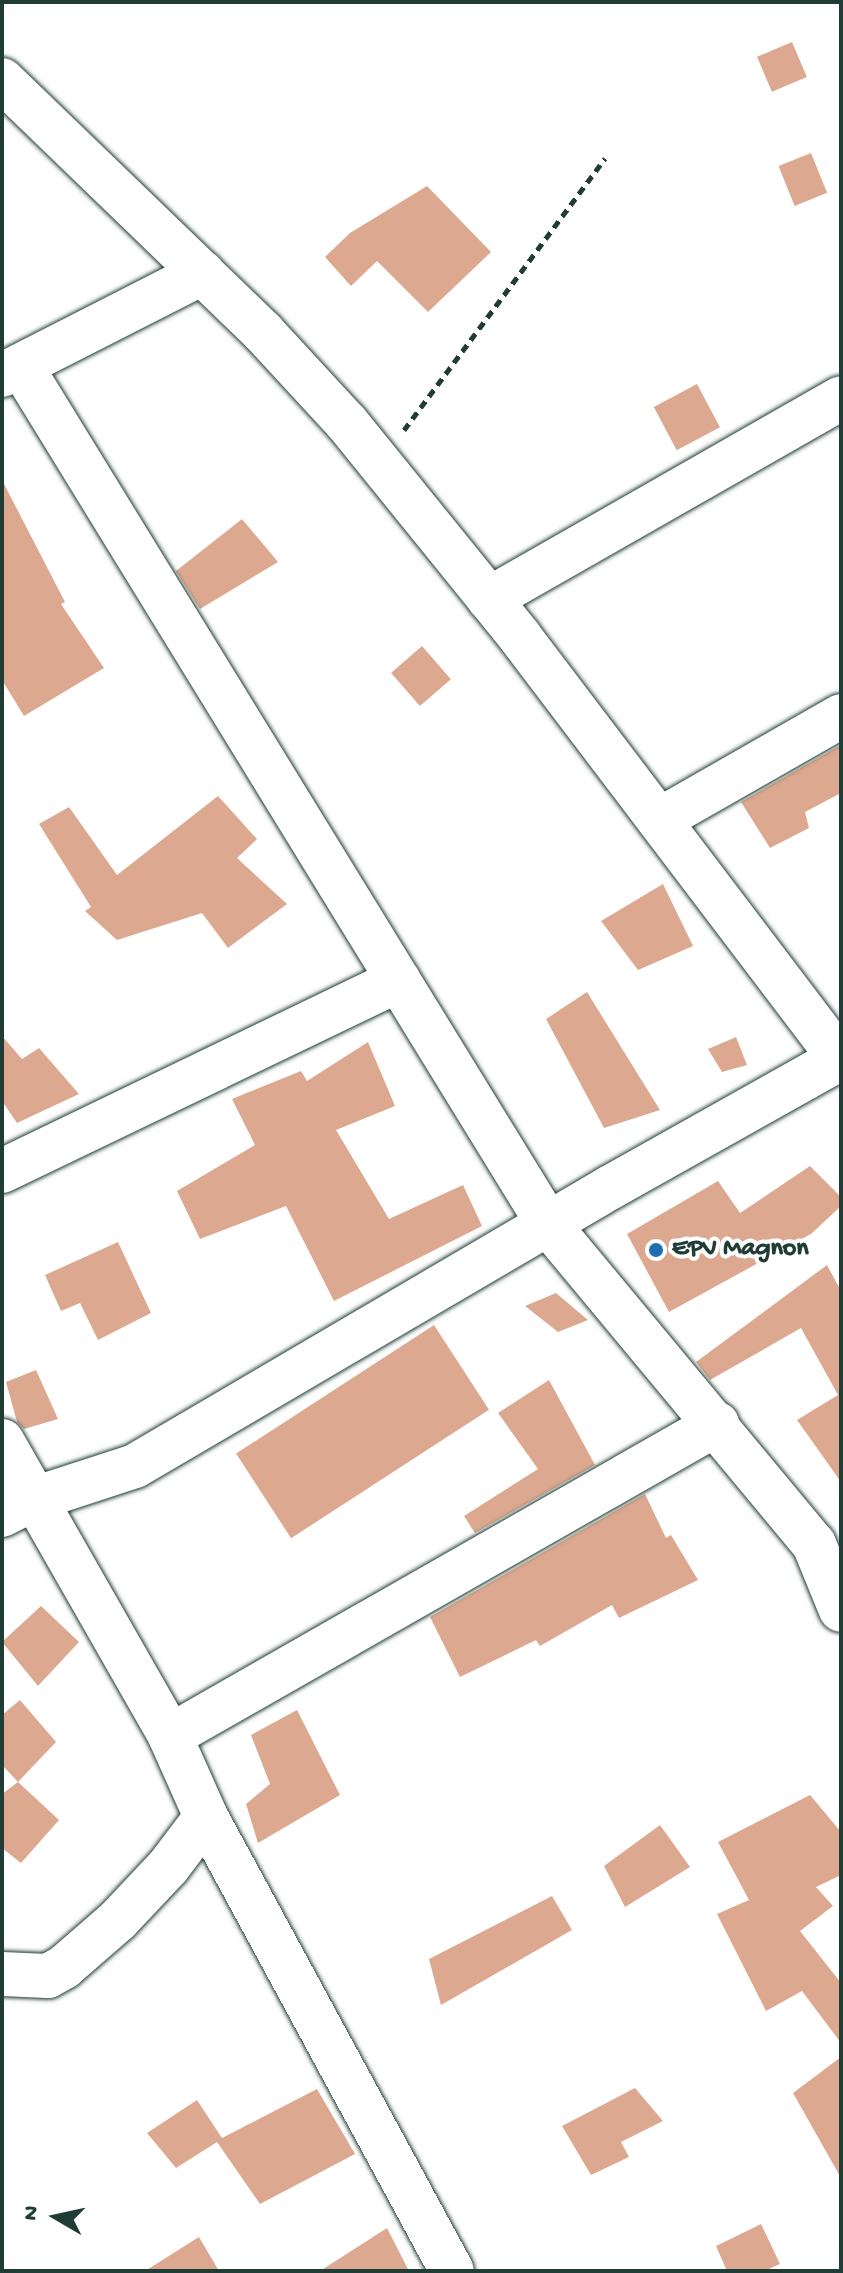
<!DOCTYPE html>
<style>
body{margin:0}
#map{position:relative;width:843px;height:2273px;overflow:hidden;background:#fff;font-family:"Gochi Hand",sans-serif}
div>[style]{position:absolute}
.building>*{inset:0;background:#dca990;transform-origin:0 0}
.path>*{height:5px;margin-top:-2.5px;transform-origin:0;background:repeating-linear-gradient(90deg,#1f3d34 0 8px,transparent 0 14px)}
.roads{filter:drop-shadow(0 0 2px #1f3d34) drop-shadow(0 0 2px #1f3d34)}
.minor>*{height:44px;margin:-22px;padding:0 22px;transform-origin:22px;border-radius:22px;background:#fff}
.dots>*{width:22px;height:22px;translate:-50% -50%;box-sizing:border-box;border:4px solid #fff;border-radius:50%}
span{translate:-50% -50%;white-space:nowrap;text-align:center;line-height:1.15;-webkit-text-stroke:8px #fff;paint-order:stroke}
.poi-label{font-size:26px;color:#1f3d34;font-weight:700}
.left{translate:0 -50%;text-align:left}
.frame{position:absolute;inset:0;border:4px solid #1f3d34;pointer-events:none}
.north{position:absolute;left:16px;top:2177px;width:80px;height:80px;-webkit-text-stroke:6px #fff;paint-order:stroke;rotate:279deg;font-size:22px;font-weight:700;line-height:32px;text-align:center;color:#1f3d34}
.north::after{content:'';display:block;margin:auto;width:28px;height:36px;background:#1f3d34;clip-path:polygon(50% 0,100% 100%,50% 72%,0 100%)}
</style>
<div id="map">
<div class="building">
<i style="left:792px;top:42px;width:38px;height:38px;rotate:67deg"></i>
<i style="left:811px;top:153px;width:43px;height:35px;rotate:68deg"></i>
<i style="clip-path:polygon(427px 186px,491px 252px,428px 312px,377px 261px,351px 286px,325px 257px,350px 233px)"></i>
<i style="left:697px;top:384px;width:49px;height:49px;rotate:62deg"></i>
<i style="clip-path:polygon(2px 480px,65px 602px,61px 604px,104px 668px,24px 716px,2px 680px)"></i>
<i style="clip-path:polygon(242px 519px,278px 562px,200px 609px,176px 571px)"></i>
<i style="left:422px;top:646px;width:44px;height:41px;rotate:49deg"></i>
<i style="clip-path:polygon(841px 745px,841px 793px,805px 812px,809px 828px,770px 848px,741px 802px)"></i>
<i style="clip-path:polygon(218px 796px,257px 839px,237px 858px,287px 904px,228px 948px,202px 913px,117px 940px,85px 911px,91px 907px,39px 824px,69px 807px,117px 875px)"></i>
<i style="clip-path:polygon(663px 884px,693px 946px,638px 970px,601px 921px)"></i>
<i style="clip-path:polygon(587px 992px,660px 1110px,604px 1128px,546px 1019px)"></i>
<i style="clip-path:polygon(2px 1036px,22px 1059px,39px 1048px,79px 1094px,17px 1123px,2px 1101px)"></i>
<i style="clip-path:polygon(736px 1037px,747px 1065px,722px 1072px,708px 1049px)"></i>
<i style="clip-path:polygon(368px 1042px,395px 1106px,336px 1130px,389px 1219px,463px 1185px,482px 1226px,334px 1301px,286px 1206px,200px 1239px,177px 1191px,255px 1145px,232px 1099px,301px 1071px,307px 1081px)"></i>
<i style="clip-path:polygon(810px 1166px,841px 1197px,841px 1206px,811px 1234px,669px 1312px,627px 1234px,718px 1181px,740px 1213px)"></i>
<i style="clip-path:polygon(118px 1242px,151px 1313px,98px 1340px,80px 1303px,61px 1311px,45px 1275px)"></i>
<i style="clip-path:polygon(827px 1265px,841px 1291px,841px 1482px,797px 1420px,838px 1395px,801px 1328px,710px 1380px,696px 1362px)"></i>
<i style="clip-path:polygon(556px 1293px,588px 1320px,558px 1332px,525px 1306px)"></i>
<i style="left:434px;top:1325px;width:101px;height:236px;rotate:57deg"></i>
<i style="clip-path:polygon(36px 1370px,58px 1419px,24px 1429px,17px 1422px,6px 1382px)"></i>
<i style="clip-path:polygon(549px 1380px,595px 1465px,475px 1533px,464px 1516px,538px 1469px,498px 1413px)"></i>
<i style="clip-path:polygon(645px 1494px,666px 1538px,671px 1535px,698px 1580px,619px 1618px,612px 1605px,540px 1646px,536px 1640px,460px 1677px,430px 1617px)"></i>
<i style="clip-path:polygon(41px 1606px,79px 1642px,38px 1686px,2px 1642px)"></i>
<i style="clip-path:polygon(20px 1700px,56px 1742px,18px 1782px,2px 1765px,2px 1715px)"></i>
<i style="clip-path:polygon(297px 1710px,340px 1795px,258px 1843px,246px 1804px,270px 1784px,251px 1735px)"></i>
<i style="clip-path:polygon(18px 1782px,59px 1820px,21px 1863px,2px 1848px,2px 1794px)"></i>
<i style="clip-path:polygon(810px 1795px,841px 1832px,841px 1875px,816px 1887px,833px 1906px,800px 1931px,841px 1983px,841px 2043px,802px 1991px,766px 2011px,717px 1914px,749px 1900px,718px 1842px)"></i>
<i style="clip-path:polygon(660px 1825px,690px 1867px,625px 1907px,604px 1866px)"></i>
<i style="clip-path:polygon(552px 1896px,572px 1930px,441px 2005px,429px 1959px)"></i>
<i style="clip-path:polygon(841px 2057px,841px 2178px,793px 2093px)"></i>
<i style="clip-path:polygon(635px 2088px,663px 2121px,621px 2142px,629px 2157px,591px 2175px,562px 2126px)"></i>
<i style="clip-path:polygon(317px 2089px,355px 2154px,260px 2204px,217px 2142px,176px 2168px,147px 2133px,197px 2100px,222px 2138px)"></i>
<i style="clip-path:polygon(761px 2224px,780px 2264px,764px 2271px,727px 2271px,716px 2246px)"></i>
<i style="clip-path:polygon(387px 2228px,409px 2271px,320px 2271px)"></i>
<i style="clip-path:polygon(199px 2237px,219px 2271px,145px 2271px)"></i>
</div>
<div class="path">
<i style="left:404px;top:430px;width:338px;rotate:-53.5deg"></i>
</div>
<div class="roads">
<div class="minor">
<i style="left:2px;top:80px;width:363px;rotate:44deg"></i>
<i style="left:263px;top:332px;width:124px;rotate:47.3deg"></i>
<i style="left:347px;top:423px;width:275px;rotate:51deg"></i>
<i style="left:520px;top:637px;width:531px;rotate:52.81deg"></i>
<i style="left:21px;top:366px;width:1007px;rotate:58.44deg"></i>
<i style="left:548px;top:1224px;width:416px;rotate:50.3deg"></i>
<i style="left:814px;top:1544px;width:71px;rotate:67.8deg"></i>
<i style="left:2px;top:375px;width:225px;rotate:-27deg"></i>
<i style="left:489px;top:599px;width:405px;rotate:-29.7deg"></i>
<i style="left:659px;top:820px;width:210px;rotate:-29.7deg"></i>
<i style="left:2px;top:1171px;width:440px;rotate:-25.7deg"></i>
<i style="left:2px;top:1441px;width:339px;rotate:60.3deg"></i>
<i style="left:170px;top:1736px;width:89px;rotate:66deg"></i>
<i style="left:206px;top:1817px;width:516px;rotate:61.55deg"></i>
<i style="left:2px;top:1515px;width:36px;rotate:-27deg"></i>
<i style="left:34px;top:1499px;width:106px;rotate:-18.1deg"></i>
<i style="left:135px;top:1466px;width:552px;rotate:-30.38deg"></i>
<i style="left:611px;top:1187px;width:264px;rotate:-29.3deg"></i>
<i style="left:170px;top:1736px;width:630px;rotate:-29.7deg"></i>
<i style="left:2px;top:1974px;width:46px;rotate:2.5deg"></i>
<i style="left:48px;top:1976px;width:18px;rotate:-29deg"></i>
<i style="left:64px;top:1967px;width:72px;rotate:-41deg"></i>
<i style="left:118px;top:1920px;width:73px;rotate:-46.7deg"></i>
<i style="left:168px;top:1867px;width:63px;rotate:-52.8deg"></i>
</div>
</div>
<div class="dots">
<i style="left:656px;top:1250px;background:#1f6fb2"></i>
</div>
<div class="poi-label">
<span class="left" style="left:672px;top:1250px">EPV Magnon</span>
</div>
<div class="frame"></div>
<div class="north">N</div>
</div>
